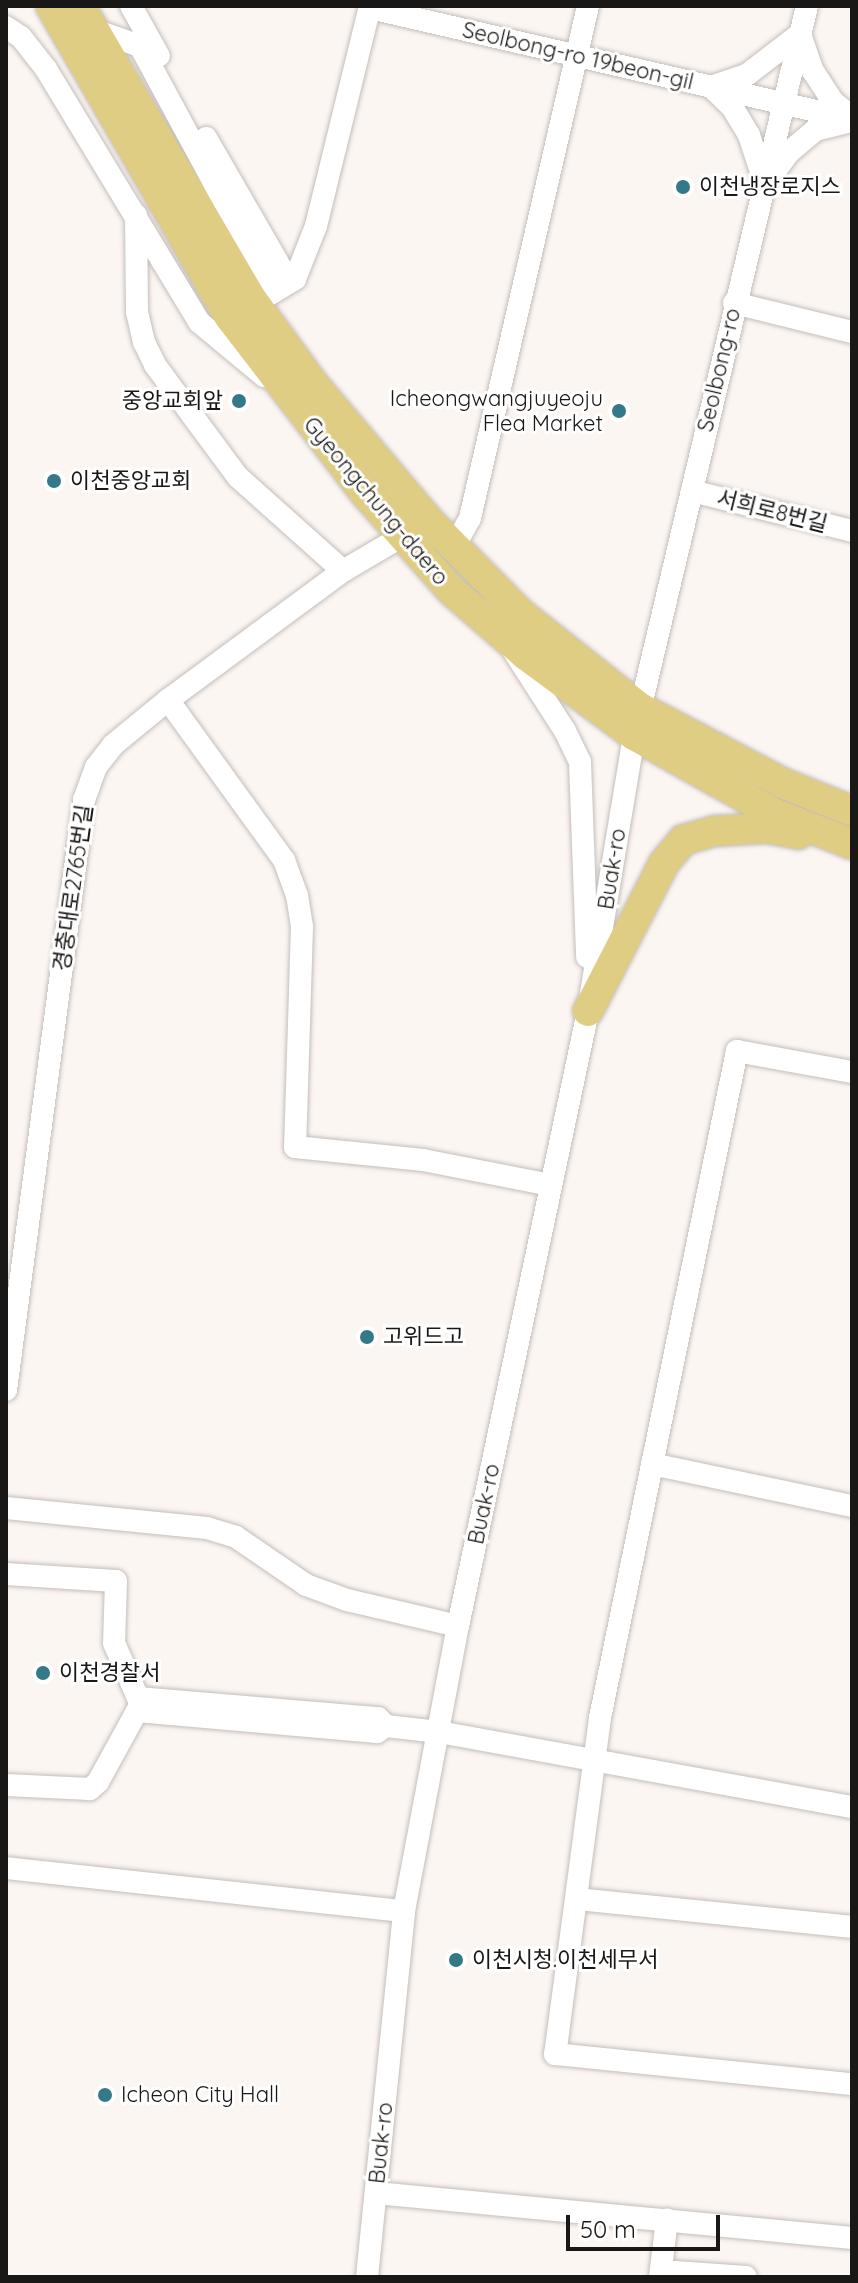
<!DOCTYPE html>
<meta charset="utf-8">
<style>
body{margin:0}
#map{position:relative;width:858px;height:2283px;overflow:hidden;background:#fcf6f2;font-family:Quicksand,"Noto Sans KR",sans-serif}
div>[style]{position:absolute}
.roads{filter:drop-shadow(0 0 2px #c4beba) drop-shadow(0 0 2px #c4beba)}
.minor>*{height:22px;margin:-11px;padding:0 11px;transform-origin:11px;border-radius:11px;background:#fff}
.major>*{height:30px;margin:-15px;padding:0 15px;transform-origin:15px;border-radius:15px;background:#e0cd84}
.dots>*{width:22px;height:22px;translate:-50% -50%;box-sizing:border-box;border:4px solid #fff;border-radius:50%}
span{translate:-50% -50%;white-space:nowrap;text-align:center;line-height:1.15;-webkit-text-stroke:6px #fff;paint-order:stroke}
.street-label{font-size:22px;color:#1a1816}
.poi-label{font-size:22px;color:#1a1816}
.left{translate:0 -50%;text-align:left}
.right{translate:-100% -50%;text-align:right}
.frame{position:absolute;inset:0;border:8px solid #1a1816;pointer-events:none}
.scale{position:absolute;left:566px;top:2215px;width:154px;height:36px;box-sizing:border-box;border:4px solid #1a1816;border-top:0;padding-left:10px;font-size:24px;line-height:28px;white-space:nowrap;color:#1a1816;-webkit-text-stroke:6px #fff;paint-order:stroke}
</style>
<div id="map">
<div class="roads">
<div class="minor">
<i style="left:131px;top:6px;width:57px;rotate:60.8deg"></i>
<i style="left:370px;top:8px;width:495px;rotate:13deg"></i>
<i style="left:6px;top:27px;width:18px;rotate:34deg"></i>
<i style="left:21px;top:37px;width:41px;rotate:52deg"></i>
<i style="left:46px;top:69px;width:296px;rotate:58.8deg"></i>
<i style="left:199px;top:322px;width:85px;rotate:39.7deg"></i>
<i style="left:94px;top:30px;width:49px;rotate:19.2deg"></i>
<i style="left:140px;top:46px;width:280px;rotate:61.6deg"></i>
<i style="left:206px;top:138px;width:166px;rotate:60deg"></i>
<i style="left:773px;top:174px;width:26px;rotate:-54deg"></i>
<i style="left:788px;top:153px;width:35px;rotate:-40deg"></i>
<i style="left:815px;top:130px;width:36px;rotate:-14deg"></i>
<i style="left:765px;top:184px;width:52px;rotate:-108.1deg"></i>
<i style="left:749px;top:135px;width:33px;rotate:-121deg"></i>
<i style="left:732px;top:107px;width:29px;rotate:-136deg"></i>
<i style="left:711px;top:87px;width:39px;rotate:-19deg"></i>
<i style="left:748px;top:74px;width:66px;rotate:-37.6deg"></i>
<i style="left:800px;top:34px;width:39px;rotate:71deg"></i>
<i style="left:813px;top:71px;width:37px;rotate:57deg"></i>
<i style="left:833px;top:102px;width:24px;rotate:38deg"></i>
<i style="left:136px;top:215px;width:97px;rotate:89.4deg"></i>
<i style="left:137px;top:312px;width:31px;rotate:77deg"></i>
<i style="left:144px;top:342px;width:25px;rotate:64deg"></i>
<i style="left:155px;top:365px;width:139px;rotate:53.5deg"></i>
<i style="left:238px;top:477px;width:141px;rotate:41.8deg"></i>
<i style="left:255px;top:303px;width:47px;rotate:-31deg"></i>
<i style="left:295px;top:279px;width:57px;rotate:-68.4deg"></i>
<i style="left:316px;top:226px;width:227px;rotate:-76.2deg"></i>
<i style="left:734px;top:303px;width:122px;rotate:13.8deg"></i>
<i style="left:692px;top:491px;width:165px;rotate:14deg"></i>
<i style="left:454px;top:547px;width:33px;rotate:-61deg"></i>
<i style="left:470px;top:518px;width:525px;rotate:-77.02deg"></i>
<i style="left:513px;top:650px;width:96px;rotate:57.3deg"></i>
<i style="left:565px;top:731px;width:34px;rotate:64deg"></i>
<i style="left:580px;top:762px;width:195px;rotate:87.9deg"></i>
<i style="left:168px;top:700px;width:198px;rotate:54.1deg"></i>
<i style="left:284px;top:860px;width:37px;rotate:70deg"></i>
<i style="left:297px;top:895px;width:32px;rotate:81deg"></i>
<i style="left:302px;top:927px;width:220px;rotate:91.8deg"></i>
<i style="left:295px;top:1147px;width:129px;rotate:5.8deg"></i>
<i style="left:423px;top:1160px;width:130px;rotate:11.1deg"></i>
<i style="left:852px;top:1072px;width:117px;rotate:-169.7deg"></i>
<i style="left:737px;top:1051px;width:681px;rotate:101.61deg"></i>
<i style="left:600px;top:1718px;width:339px;rotate:97.6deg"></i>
<i style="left:555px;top:2054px;width:299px;rotate:5.8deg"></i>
<i style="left:6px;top:1390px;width:595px;rotate:-82.47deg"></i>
<i style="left:84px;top:800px;width:35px;rotate:-70deg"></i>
<i style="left:96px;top:767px;width:28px;rotate:-52deg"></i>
<i style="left:113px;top:745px;width:71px;rotate:-39.3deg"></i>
<i style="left:168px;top:700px;width:217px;rotate:-36.4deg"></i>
<i style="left:343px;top:571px;width:67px;rotate:-30.4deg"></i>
<i style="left:652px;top:1464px;width:204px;rotate:11.9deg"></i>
<i style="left:6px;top:1508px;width:202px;rotate:5.7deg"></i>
<i style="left:207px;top:1528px;width:30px;rotate:17deg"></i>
<i style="left:236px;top:1537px;width:85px;rotate:34.4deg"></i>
<i style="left:306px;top:1585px;width:44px;rotate:20.1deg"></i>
<i style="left:347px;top:1600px;width:114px;rotate:13.2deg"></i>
<i style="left:6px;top:1574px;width:110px;rotate:3.6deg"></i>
<i style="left:116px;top:1581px;width:62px;rotate:91.8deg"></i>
<i style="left:114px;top:1643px;width:60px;rotate:66.4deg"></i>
<i style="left:138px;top:1698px;width:241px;rotate:4.8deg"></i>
<i style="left:378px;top:1718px;width:11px;rotate:45deg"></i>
<i style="left:386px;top:1726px;width:11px;rotate:146deg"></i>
<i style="left:377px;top:1732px;width:241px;rotate:-175deg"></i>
<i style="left:137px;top:1711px;width:81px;rotate:118.8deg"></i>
<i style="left:98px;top:1782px;width:11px;rotate:139deg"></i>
<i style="left:90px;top:1789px;width:84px;rotate:-177.3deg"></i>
<i style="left:386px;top:1726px;width:53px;rotate:6.5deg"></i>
<i style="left:439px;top:1732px;width:420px;rotate:10.3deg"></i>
<i style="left:6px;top:1868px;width:400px;rotate:6.2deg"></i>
<i style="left:577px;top:1899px;width:276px;rotate:5.8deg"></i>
<i style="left:376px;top:2193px;width:478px;rotate:5.4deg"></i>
<i style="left:661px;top:2271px;width:85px;rotate:4deg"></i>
<i style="left:367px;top:2277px;width:368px;rotate:-84.2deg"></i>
<i style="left:404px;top:1911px;width:290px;rotate:-79.3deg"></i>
<i style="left:458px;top:1626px;width:629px;rotate:-78.06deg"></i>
<i style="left:588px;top:1011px;width:280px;rotate:-80.5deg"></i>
<i style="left:634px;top:735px;width:749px;rotate:-76.65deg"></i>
<i style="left:660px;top:2277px;width:58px;rotate:-83.1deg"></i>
</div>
<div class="major">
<i style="left:51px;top:6px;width:359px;rotate:60.1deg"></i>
<i style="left:230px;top:317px;width:222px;rotate:52.5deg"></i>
<i style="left:365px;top:493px;width:131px;rotate:48.4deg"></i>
<i style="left:452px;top:591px;width:98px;rotate:40.9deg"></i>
<i style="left:526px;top:655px;width:134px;rotate:36.5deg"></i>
<i style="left:634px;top:735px;width:162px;rotate:29.3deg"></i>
<i style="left:775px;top:814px;width:83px;rotate:21.3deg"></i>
<i style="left:80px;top:6px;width:337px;rotate:59.7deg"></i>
<i style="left:250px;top:297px;width:109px;rotate:54deg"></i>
<i style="left:314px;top:385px;width:177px;rotate:49.8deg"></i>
<i style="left:428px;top:520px;width:131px;rotate:45.3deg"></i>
<i style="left:520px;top:613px;width:153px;rotate:38.4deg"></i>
<i style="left:640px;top:708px;width:161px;rotate:27.8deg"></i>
<i style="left:782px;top:783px;width:75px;rotate:21.8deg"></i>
<i style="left:588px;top:1011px;width:166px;rotate:-62.8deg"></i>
<i style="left:664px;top:863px;width:30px;rotate:-50deg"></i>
<i style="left:683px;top:840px;width:33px;rotate:-16deg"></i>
<i style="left:715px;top:831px;width:52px;rotate:-3.3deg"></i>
<i style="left:767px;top:828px;width:32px;rotate:11deg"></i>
</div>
</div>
<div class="dots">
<i style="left:683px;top:187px;background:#347987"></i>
<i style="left:239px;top:401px;background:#347987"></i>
<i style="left:619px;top:411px;background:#347987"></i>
<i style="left:54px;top:481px;background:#347987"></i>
<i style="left:367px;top:1337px;background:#347987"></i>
<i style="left:43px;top:1673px;background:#347987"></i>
<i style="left:456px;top:1960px;background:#347987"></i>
<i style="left:105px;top:2095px;background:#347987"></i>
</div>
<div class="street-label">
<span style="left:578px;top:56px;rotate:13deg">Seolbong-ro 19beon-gil</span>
<span style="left:719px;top:370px;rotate:-77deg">Seolbong-ro</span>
<span style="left:376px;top:501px;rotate:50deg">Gyeongchung-daero</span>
<span style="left:772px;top:511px;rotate:14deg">서희로8번길</span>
<span style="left:612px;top:869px;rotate:-81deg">Buak-ro</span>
<span style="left:73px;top:888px;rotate:-82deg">경충대로2765번길</span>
<span style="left:484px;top:1504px;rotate:-78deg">Buak-ro</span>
<span style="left:381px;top:2143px;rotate:-84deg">Buak-ro</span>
</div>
<div class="poi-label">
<span class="left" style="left:699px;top:187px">이천냉장로지스</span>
<span class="right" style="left:603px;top:411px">Icheongwangjuyeoju<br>Flea Market</span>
<span class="right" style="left:223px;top:401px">중앙교회앞</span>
<span class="left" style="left:70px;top:481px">이천중앙교회</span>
<span class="left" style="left:383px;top:1337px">고위드고</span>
<span class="left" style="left:59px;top:1673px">이천경찰서</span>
<span class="left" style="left:472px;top:1960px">이천시청.이천세무서</span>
<span class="left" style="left:121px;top:2095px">Icheon City Hall</span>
</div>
<div class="frame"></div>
<div class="scale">50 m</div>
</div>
